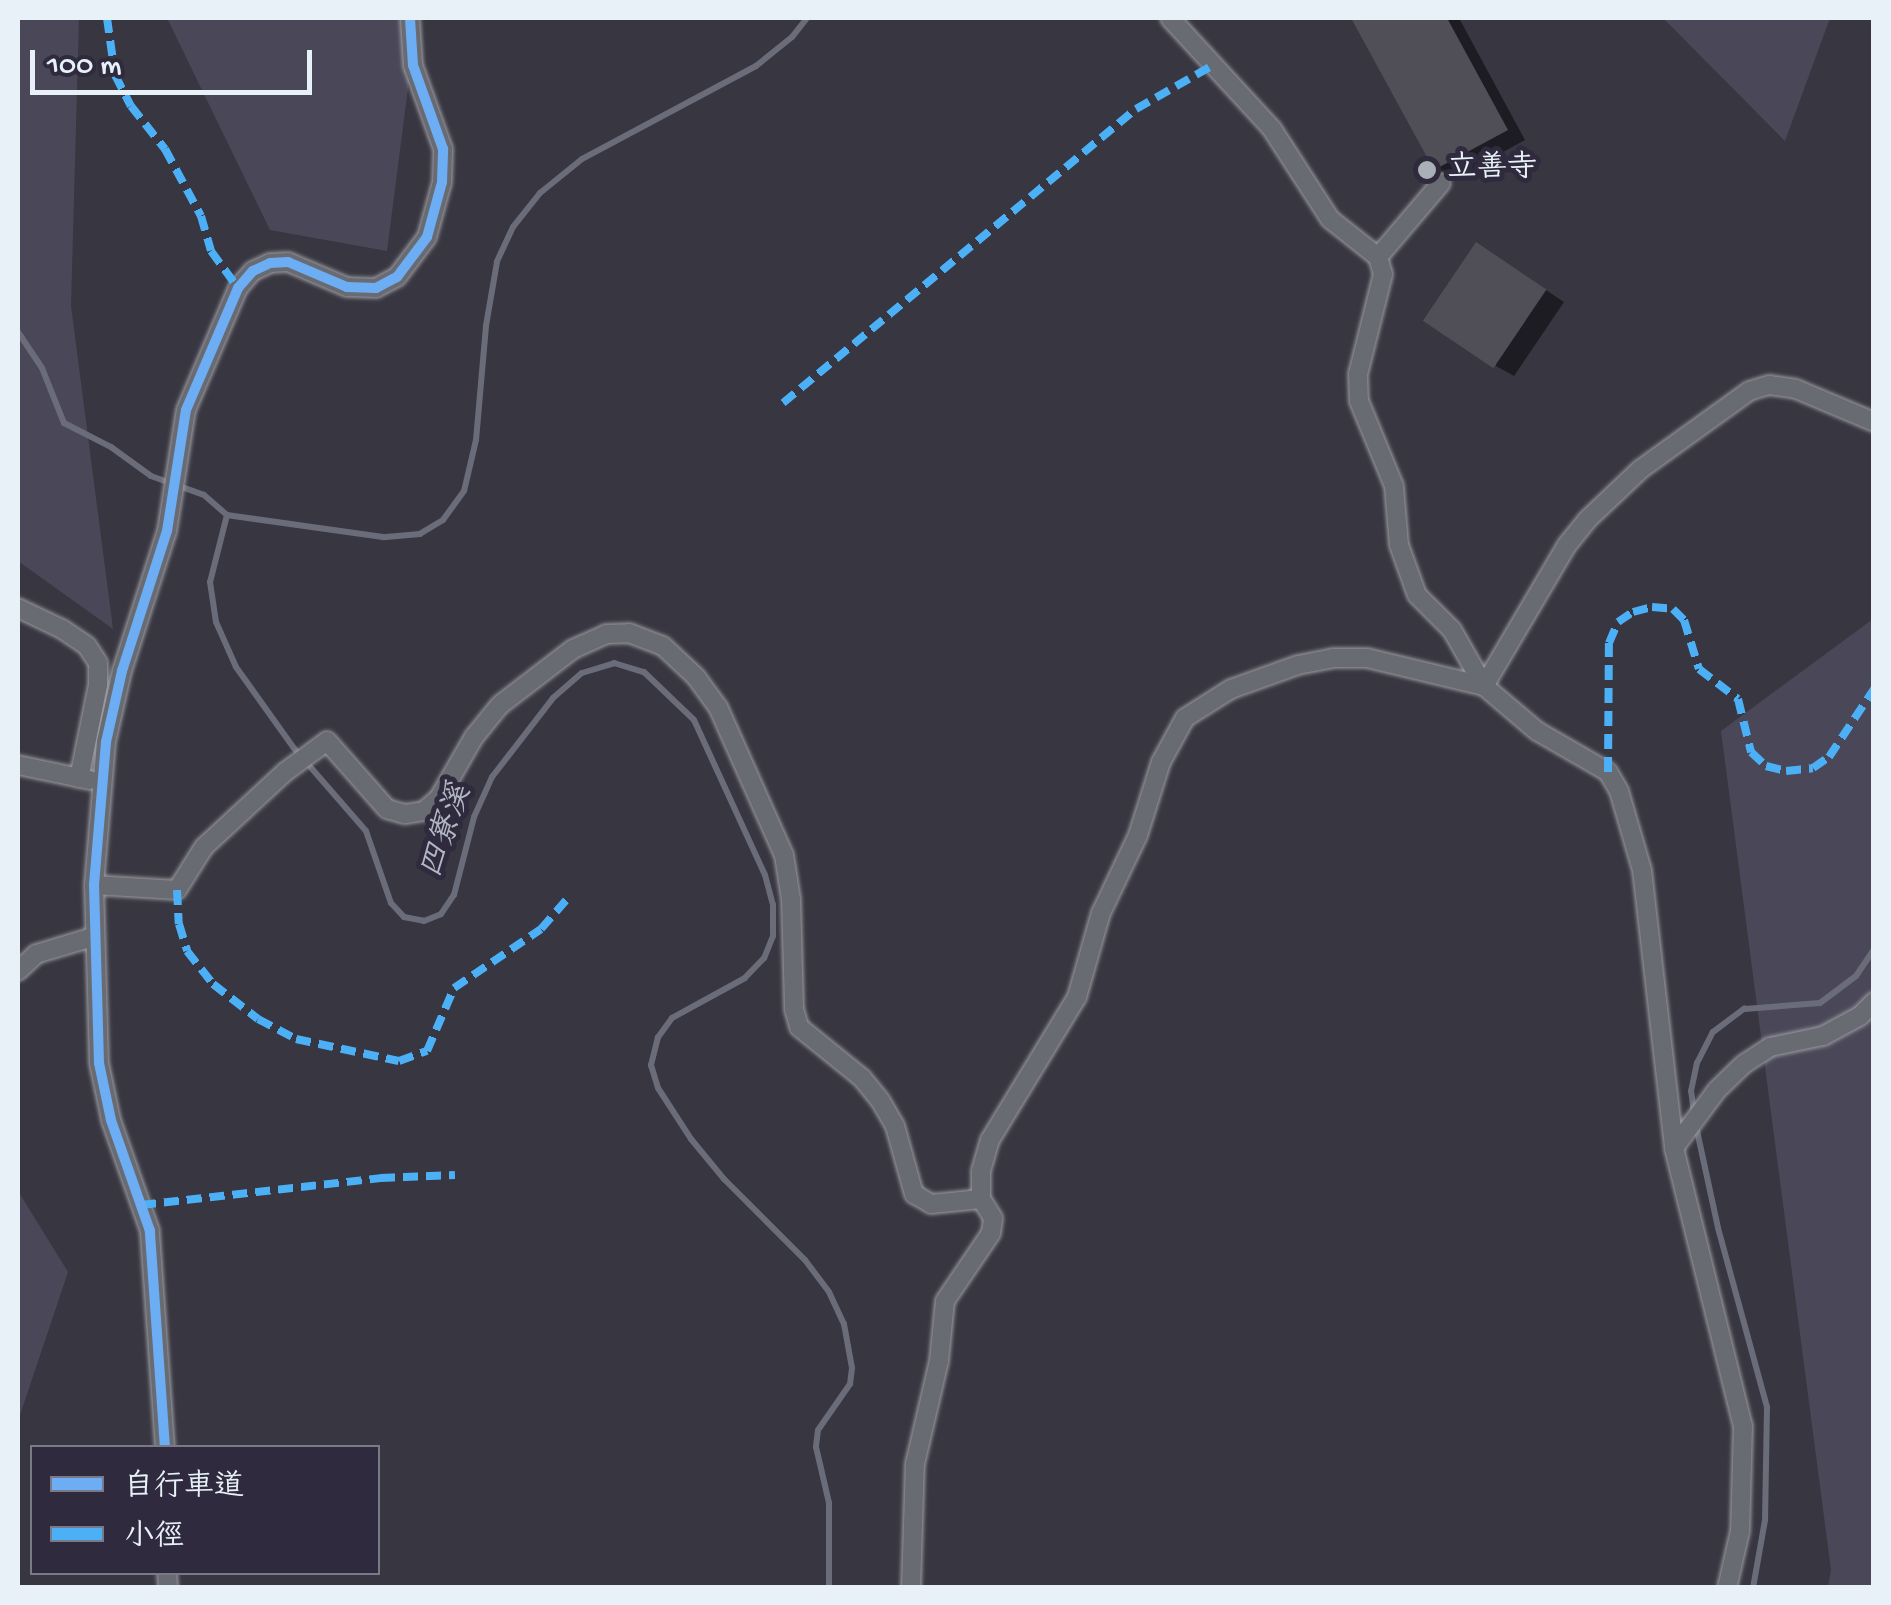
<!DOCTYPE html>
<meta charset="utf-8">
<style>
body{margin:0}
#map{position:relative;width:1891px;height:1605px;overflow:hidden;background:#383640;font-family:"Gochi Hand","LXGW WenKai TC",sans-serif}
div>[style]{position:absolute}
.green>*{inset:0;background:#4a4858}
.shadow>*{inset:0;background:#0007}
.stream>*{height:6px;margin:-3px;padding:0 3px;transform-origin:3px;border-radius:3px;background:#6b6c79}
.building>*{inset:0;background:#504f57;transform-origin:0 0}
.roads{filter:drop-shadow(0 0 2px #9c9ca2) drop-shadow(0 0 2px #9c9ca2)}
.minor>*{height:18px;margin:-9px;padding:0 9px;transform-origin:9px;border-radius:9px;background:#696b72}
.quiet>*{height:8px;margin-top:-4px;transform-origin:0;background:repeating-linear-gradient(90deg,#4cb0f7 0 15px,transparent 0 23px)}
.cycleway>*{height:10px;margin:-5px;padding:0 5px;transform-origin:5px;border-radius:5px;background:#6dadf4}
.dots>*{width:28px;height:28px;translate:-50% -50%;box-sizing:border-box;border:5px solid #2f2a3d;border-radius:50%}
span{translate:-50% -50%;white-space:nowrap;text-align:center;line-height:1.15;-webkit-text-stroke:10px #2f2a3d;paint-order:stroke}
.poi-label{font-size:30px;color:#e8f1f8}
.left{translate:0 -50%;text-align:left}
.water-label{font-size:32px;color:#b2b7c2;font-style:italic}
.frame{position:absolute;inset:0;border:20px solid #e8f1f8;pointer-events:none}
.legend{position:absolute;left:30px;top:1445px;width:350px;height:130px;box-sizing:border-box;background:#2f2a3d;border:2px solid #797a88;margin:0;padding:12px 18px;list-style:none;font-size:30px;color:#e8f1f8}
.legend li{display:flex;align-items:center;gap:20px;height:50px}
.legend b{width:50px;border:2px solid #797a88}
.scale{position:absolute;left:30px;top:50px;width:282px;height:45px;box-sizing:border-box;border:5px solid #e8f1f8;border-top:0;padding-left:12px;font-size:30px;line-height:35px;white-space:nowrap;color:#e8f1f8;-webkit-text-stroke:8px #2f2a3d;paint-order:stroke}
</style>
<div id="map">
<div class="green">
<i style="clip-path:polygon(18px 18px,79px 18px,71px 306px,113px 629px,18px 561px)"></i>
<i style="clip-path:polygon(167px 18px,417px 18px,387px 251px,270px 230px)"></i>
<i style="clip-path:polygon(1663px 18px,1830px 18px,1785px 141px)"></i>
<i style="clip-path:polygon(1873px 619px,1873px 1587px,1828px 1587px,1831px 1570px,1721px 731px)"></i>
<i style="clip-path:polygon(18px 1191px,68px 1272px,18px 1421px)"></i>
</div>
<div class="shadow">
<i style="clip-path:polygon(1353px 18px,1459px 18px,1525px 140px,1454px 179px,1436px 168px)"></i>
<i style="clip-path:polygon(1495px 256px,1564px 302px,1514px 376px,1496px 366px)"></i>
</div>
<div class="stream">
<i style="left:807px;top:18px;width:24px;rotate:128deg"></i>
<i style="left:792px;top:37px;width:46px;rotate:141.1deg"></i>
<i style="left:756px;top:66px;width:197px;rotate:151.9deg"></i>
<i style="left:582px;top:159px;width:54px;rotate:141deg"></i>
<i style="left:540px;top:193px;width:43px;rotate:128.5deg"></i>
<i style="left:513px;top:227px;width:38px;rotate:115deg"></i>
<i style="left:497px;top:262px;width:65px;rotate:99.8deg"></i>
<i style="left:486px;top:326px;width:114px;rotate:95deg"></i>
<i style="left:476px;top:440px;width:52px;rotate:103.2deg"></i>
<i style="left:464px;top:491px;width:36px;rotate:126deg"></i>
<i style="left:443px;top:520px;width:27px;rotate:149deg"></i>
<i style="left:420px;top:534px;width:37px;rotate:175deg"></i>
<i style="left:383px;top:537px;width:158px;rotate:-172deg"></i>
<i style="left:227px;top:515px;width:69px;rotate:104.2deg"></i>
<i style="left:210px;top:582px;width:40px;rotate:81.5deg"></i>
<i style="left:216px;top:622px;width:49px;rotate:66deg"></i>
<i style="left:236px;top:667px;width:98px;rotate:54.5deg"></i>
<i style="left:293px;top:747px;width:111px;rotate:49deg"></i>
<i style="left:366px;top:831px;width:76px;rotate:70.9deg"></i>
<i style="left:391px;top:903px;width:19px;rotate:47deg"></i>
<i style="left:404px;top:917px;width:20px;rotate:11deg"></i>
<i style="left:424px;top:921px;width:18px;rotate:-22deg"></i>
<i style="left:441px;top:914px;width:23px;rotate:-56deg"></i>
<i style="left:454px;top:895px;width:81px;rotate:-75.6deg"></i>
<i style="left:474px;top:817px;width:44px;rotate:-65.8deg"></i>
<i style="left:492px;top:777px;width:100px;rotate:-52.3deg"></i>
<i style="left:553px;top:698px;width:38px;rotate:-41deg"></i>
<i style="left:582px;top:673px;width:34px;rotate:-17deg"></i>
<i style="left:614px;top:663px;width:31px;rotate:17deg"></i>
<i style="left:644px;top:672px;width:69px;rotate:43.8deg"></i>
<i style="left:694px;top:720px;width:170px;rotate:65.4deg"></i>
<i style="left:765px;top:875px;width:31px;rotate:75deg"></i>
<i style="left:773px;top:905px;width:31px;rotate:90deg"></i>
<i style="left:773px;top:936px;width:24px;rotate:112deg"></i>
<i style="left:764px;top:958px;width:28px;rotate:134deg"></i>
<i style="left:745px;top:978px;width:83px;rotate:151.3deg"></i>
<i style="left:672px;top:1018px;width:24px;rotate:126deg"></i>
<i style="left:658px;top:1037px;width:29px;rotate:104deg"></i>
<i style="left:651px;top:1065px;width:24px;rotate:73deg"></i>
<i style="left:658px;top:1088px;width:61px;rotate:57.1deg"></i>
<i style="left:691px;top:1139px;width:52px;rotate:50.5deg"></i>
<i style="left:724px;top:1179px;width:115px;rotate:45deg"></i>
<i style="left:805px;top:1260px;width:40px;rotate:53deg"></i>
<i style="left:829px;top:1292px;width:35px;rotate:65deg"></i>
<i style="left:844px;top:1324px;width:45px;rotate:79.7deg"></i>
<i style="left:852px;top:1368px;width:16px;rotate:97deg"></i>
<i style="left:850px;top:1384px;width:56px;rotate:124.8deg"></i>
<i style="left:818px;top:1430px;width:17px;rotate:97deg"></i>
<i style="left:816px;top:1447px;width:57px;rotate:76.9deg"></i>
<i style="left:829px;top:1503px;width:85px;rotate:90deg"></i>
<i style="left:18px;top:332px;width:43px;rotate:56.3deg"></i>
<i style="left:42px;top:368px;width:59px;rotate:68.2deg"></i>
<i style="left:64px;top:423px;width:53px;rotate:27.1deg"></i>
<i style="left:111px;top:447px;width:49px;rotate:35.9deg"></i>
<i style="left:151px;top:476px;width:56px;rotate:19.7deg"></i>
<i style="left:204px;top:495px;width:30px;rotate:41deg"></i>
<i style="left:1694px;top:1114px;width:23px;rotate:-97deg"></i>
<i style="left:1691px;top:1091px;width:29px;rotate:-78deg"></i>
<i style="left:1697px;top:1063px;width:35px;rotate:-63deg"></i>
<i style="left:1713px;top:1032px;width:39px;rotate:-37deg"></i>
<i style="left:1744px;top:1009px;width:76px;rotate:-4.5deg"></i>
<i style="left:1820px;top:1003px;width:45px;rotate:-36.9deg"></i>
<i style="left:1856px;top:976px;width:32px;rotate:-56deg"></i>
<i style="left:1696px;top:1126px;width:104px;rotate:77.8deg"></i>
<i style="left:1718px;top:1228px;width:186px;rotate:74.7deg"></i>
<i style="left:1767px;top:1407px;width:113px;rotate:91deg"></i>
<i style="left:1765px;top:1520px;width:69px;rotate:100deg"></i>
</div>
<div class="building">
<i style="clip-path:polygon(1351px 18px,1447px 18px,1508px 130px,1434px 170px)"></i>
<i style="left:1476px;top:242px;width:85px;height:95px;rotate:34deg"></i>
</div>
<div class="roads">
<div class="minor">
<i style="left:1170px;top:18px;width:151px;rotate:47.4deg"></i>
<i style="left:1272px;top:129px;width:107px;rotate:57.2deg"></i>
<i style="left:1330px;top:219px;width:61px;rotate:38.4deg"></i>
<i style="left:1378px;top:257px;width:18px;rotate:74deg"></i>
<i style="left:1383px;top:274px;width:103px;rotate:104deg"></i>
<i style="left:1358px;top:374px;width:27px;rotate:88deg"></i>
<i style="left:1359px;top:401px;width:92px;rotate:67.6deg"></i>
<i style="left:1394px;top:486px;width:59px;rotate:85.2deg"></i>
<i style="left:1399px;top:545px;width:53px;rotate:70.2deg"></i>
<i style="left:1417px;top:595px;width:49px;rotate:45deg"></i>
<i style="left:1452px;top:630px;width:64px;rotate:60.3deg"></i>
<i style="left:1484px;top:686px;width:70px;rotate:40.3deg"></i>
<i style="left:1537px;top:731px;width:82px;rotate:30deg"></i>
<i style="left:1608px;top:772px;width:22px;rotate:60deg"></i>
<i style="left:1619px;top:791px;width:82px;rotate:73.8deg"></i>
<i style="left:1642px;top:870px;width:280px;rotate:83.4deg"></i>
<i style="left:1674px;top:1148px;width:286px;rotate:76.1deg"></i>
<i style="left:1743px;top:1426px;width:105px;rotate:91.6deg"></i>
<i style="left:1740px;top:1531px;width:58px;rotate:102.8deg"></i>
<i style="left:1378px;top:257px;width:97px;rotate:-49.6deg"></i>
<i style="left:18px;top:608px;width:49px;rotate:25.5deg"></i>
<i style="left:62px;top:629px;width:30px;rotate:34deg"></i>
<i style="left:87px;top:646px;width:20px;rotate:57deg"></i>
<i style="left:98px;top:663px;width:22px;rotate:90deg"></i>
<i style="left:98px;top:685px;width:95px;rotate:101.5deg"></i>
<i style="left:18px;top:765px;width:73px;rotate:11.9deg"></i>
<i style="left:94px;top:885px;width:83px;rotate:3.4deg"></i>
<i style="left:177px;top:890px;width:51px;rotate:-57.9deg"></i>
<i style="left:204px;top:847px;width:110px;rotate:-42.8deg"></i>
<i style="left:285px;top:772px;width:52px;rotate:-36.4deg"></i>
<i style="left:327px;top:741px;width:91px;rotate:48.6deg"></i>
<i style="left:387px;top:809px;width:19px;rotate:16deg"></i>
<i style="left:405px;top:814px;width:19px;rotate:-9deg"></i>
<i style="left:424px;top:811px;width:20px;rotate:-41deg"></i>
<i style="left:439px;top:798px;width:70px;rotate:-60.2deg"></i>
<i style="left:474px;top:737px;width:41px;rotate:-50.9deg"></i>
<i style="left:500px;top:705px;width:92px;rotate:-37.5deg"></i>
<i style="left:573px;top:649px;width:36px;rotate:-24deg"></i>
<i style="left:606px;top:634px;width:23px;rotate:-2deg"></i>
<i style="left:629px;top:633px;width:36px;rotate:21deg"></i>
<i style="left:663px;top:646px;width:45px;rotate:43.2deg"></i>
<i style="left:696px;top:677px;width:37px;rotate:54deg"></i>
<i style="left:718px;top:707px;width:162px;rotate:66deg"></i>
<i style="left:784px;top:855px;width:45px;rotate:81deg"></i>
<i style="left:791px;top:899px;width:110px;rotate:88.4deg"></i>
<i style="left:794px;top:1009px;width:19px;rotate:74deg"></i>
<i style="left:799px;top:1027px;width:81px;rotate:39deg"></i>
<i style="left:862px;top:1078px;width:28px;rotate:51deg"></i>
<i style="left:880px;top:1100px;width:30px;rotate:60deg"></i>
<i style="left:895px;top:1126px;width:71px;rotate:74.4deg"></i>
<i style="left:914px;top:1194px;width:20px;rotate:30deg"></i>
<i style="left:931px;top:1204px;width:50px;rotate:-5.7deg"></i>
<i style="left:18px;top:971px;width:25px;rotate:-43deg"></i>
<i style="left:36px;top:954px;width:59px;rotate:-16.6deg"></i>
<i style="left:1674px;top:1148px;width:72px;rotate:-53.4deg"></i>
<i style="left:1717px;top:1090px;width:37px;rotate:-44deg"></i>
<i style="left:1744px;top:1064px;width:31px;rotate:-33deg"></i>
<i style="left:1770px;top:1047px;width:54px;rotate:-11.7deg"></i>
<i style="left:1823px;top:1036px;width:42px;rotate:-28.4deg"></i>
<i style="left:1860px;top:1016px;width:20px;rotate:-45deg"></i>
<i style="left:165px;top:1448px;width:218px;rotate:-94deg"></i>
<i style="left:150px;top:1231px;width:118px;rotate:-109.4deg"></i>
<i style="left:111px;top:1120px;width:58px;rotate:-101.9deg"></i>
<i style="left:99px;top:1063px;width:178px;rotate:-91.6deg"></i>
<i style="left:94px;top:885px;width:144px;rotate:-85.2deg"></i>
<i style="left:106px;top:742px;width:73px;rotate:-77.3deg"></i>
<i style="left:122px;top:671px;width:147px;rotate:-72.2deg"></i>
<i style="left:167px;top:531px;width:122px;rotate:-81.1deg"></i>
<i style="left:186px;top:410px;width:133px;rotate:-66.9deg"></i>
<i style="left:238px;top:288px;width:23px;rotate:-49deg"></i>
<i style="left:253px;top:271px;width:19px;rotate:-25deg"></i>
<i style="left:270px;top:263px;width:18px;rotate:-3deg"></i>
<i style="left:288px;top:262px;width:64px;rotate:23deg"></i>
<i style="left:347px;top:287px;width:29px;rotate:2deg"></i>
<i style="left:376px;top:288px;width:24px;rotate:-28deg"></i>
<i style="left:397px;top:277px;width:50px;rotate:-53.1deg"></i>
<i style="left:427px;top:237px;width:57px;rotate:-74.7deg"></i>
<i style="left:442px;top:182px;width:33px;rotate:-88deg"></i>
<i style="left:443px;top:149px;width:89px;rotate:-109.7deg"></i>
<i style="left:413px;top:65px;width:47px;rotate:-93.7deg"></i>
<i style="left:167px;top:1572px;width:16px;rotate:86deg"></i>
<i style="left:911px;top:1588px;width:124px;rotate:-88.2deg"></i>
<i style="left:915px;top:1464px;width:106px;rotate:-76.9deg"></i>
<i style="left:939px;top:1361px;width:60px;rotate:-84.3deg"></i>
<i style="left:945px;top:1301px;width:82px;rotate:-55.9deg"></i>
<i style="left:991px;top:1233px;width:15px;rotate:-82deg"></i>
<i style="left:993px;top:1218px;width:22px;rotate:-122deg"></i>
<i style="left:981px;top:1199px;width:28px;rotate:-90deg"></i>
<i style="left:981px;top:1171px;width:32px;rotate:-74deg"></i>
<i style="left:990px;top:1140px;width:167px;rotate:-58.7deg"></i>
<i style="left:1077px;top:997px;width:87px;rotate:-74.1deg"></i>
<i style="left:1101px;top:913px;width:86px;rotate:-64.6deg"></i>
<i style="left:1138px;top:835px;width:77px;rotate:-72.5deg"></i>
<i style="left:1161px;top:762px;width:50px;rotate:-61.4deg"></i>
<i style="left:1185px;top:718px;width:54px;rotate:-32.2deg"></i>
<i style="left:1231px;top:689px;width:71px;rotate:-19.7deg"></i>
<i style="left:1298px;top:665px;width:36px;rotate:-11deg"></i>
<i style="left:1333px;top:658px;width:34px"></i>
<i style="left:1367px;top:658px;width:120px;rotate:13.5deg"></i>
<i style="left:1484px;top:686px;width:164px;rotate:-59.5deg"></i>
<i style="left:1567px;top:545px;width:32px;rotate:-51deg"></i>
<i style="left:1587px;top:520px;width:74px;rotate:-43.4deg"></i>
<i style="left:1641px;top:469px;width:133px;rotate:-35.8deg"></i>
<i style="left:1749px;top:391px;width:21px;rotate:-17deg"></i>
<i style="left:1769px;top:385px;width:27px;rotate:8deg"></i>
<i style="left:1796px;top:389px;width:85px;rotate:22.9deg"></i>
</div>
</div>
<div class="quiet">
<i style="left:107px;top:18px;width:58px;rotate:82deg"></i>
<i style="left:115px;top:75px;width:35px;rotate:63deg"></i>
<i style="left:131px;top:106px;width:55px;rotate:51.7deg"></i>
<i style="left:165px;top:149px;width:76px;rotate:61.8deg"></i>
<i style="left:201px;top:216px;width:36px;rotate:74deg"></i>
<i style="left:211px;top:251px;width:46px;rotate:53.9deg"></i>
<i style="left:783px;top:403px;width:459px;rotate:-39.8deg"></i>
<i style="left:1136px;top:109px;width:91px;rotate:-29.7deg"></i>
<i style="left:1608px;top:772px;width:129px;rotate:-89.6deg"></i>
<i style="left:1609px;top:643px;width:23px;rotate:-67deg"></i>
<i style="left:1618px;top:622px;width:18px;rotate:-34deg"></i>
<i style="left:1633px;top:612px;width:20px;rotate:-15deg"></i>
<i style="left:1652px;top:607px;width:21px;rotate:5deg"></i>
<i style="left:1673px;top:609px;width:16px;rotate:45deg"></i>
<i style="left:1684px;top:620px;width:51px;rotate:73deg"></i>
<i style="left:1699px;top:669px;width:49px;rotate:37.6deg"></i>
<i style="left:1738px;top:699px;width:55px;rotate:76.2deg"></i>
<i style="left:1751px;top:752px;width:21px;rotate:43deg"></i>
<i style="left:1766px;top:766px;width:21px;rotate:14deg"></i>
<i style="left:1786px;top:771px;width:27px;rotate:-6deg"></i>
<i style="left:1813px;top:768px;width:19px;rotate:-35deg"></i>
<i style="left:1829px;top:757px;width:82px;rotate:-56.5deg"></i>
<i style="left:177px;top:890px;width:34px;rotate:87deg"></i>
<i style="left:179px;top:924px;width:28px;rotate:73deg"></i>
<i style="left:187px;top:951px;width:42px;rotate:51.8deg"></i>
<i style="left:213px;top:984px;width:57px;rotate:37.9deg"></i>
<i style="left:258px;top:1019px;width:43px;rotate:27.8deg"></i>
<i style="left:296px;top:1039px;width:105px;rotate:12.1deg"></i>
<i style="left:399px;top:1061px;width:30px;rotate:-20deg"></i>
<i style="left:427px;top:1051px;width:69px;rotate:-66.8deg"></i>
<i style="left:454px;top:988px;width:105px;rotate:-34.1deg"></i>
<i style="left:541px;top:929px;width:40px;rotate:-49deg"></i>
<i style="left:141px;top:1205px;width:241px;rotate:-6.4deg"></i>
<i style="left:380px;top:1178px;width:75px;rotate:-2.3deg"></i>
</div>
<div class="cycleway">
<i style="left:165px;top:1448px;width:218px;rotate:-94deg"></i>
<i style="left:150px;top:1231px;width:118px;rotate:-109.4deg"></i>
<i style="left:111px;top:1120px;width:58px;rotate:-101.9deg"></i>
<i style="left:99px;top:1063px;width:178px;rotate:-91.6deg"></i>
<i style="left:94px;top:885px;width:144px;rotate:-85.2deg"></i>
<i style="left:106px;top:742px;width:73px;rotate:-77.3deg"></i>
<i style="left:122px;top:671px;width:147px;rotate:-72.2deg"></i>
<i style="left:167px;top:531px;width:122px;rotate:-81.1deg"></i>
<i style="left:186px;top:410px;width:133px;rotate:-66.9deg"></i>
<i style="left:238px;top:288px;width:23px;rotate:-49deg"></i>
<i style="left:253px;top:271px;width:19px;rotate:-25deg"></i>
<i style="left:270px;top:263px;width:18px;rotate:-3deg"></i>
<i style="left:288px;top:262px;width:64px;rotate:23deg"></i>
<i style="left:347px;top:287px;width:29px;rotate:2deg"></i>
<i style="left:376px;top:288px;width:24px;rotate:-28deg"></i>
<i style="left:397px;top:277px;width:50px;rotate:-53.1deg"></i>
<i style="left:427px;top:237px;width:57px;rotate:-74.7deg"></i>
<i style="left:442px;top:182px;width:33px;rotate:-88deg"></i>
<i style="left:443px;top:149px;width:89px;rotate:-109.7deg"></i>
<i style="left:413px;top:65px;width:47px;rotate:-93.7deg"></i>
</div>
<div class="dots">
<i style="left:1427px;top:170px;background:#aab0b8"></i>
</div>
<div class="poi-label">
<span class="left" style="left:1447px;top:170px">立善寺</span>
</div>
<div class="water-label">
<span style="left:448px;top:832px;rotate:-71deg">四寮溪</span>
</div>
<div class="frame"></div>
<ul class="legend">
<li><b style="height:12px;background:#6dadf4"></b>自行車道</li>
<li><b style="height:12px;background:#4cb0f7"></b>小徑</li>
</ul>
<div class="scale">100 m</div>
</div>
